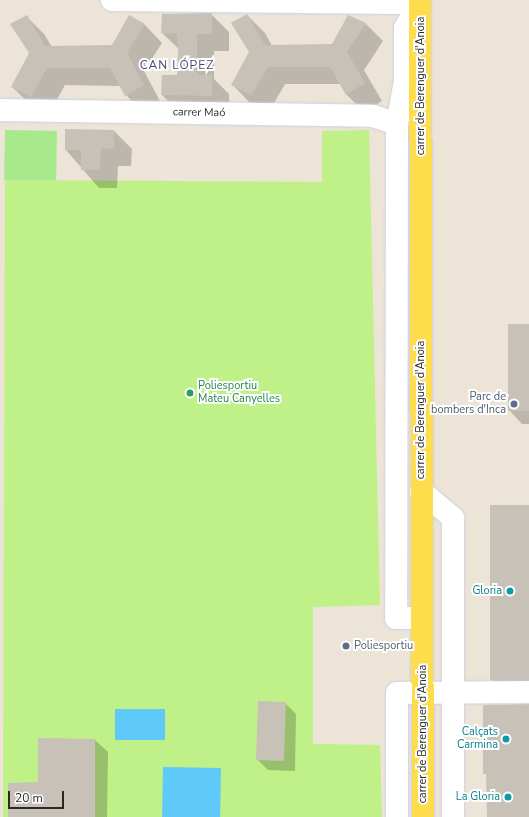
<!DOCTYPE html>
<meta charset="utf-8">
<style>
body{margin:0}
#map{position:relative;width:529px;height:817px;overflow:hidden;background:#ece4d7;font-family:"Nunito Sans",sans-serif}
div>[style]{position:absolute}
.green>*{inset:0;background:#a8e98e;transform-origin:0 0}
.pitch>*{inset:0;background:#bff188}
.water>*{inset:0;background:#5fc9f9;transform-origin:0 0}
.shadow>*{inset:0;background:#0003}
.building>*{inset:0;background:#c7c1b7;transform-origin:0 0}
.roads{filter:drop-shadow(0 0 1px #ccd0e3) drop-shadow(0 0 1px #ccd0e3)}
.minor>*{height:22px;margin:-11px;padding:0 11px;transform-origin:11px;border-radius:11px;background:#fff}
.primary>*{height:22px;margin:-11px;padding:0 11px;transform-origin:11px;border-radius:11px;background:#fddd4b}
.dots>*{width:11px;height:11px;translate:-50% -50%;box-sizing:border-box;border:2px solid #fff;border-radius:50%}
span{translate:-50% -50%;white-space:nowrap;text-align:center;line-height:1.15;-webkit-text-stroke:4px #fff;paint-order:stroke}
.street-label{font-size:11px;color:#282828}
.leisure-label{font-size:11px;color:#27864d}
.left{translate:0 -50%;text-align:left}
.service-label{font-size:11px;color:#4e5e75}
.right{translate:-100% -50%;text-align:right}
.culture-label{font-size:11px;color:#0d838f}
.neighbourhood-label{font-size:12px;color:#444b7c;letter-spacing:1px}
.scale{position:absolute;left:8px;top:791px;width:56px;height:18px;box-sizing:border-box;border:2px solid #282828;border-top:0;padding-left:5px;font-size:12px;line-height:14px;white-space:nowrap;color:#282828;-webkit-text-stroke:3px #fff;paint-order:stroke}
</style>
<div id="map">
<div class="green">
<i style="left:5px;top:130px;width:52px;height:50px;rotate:1deg"></i>
</div>
<div class="pitch">
<i style="clip-path:polygon(369px 130px,380px 605px,313px 607px,313px 744px,380px 745px,382px 817px,3px 817px,5px 180px,322px 182px,322px 131px)"></i>
</div>
<div class="water">
<i style="left:115px;top:709px;width:50px;height:31px"></i>
<i style="left:163px;top:767px;width:58px;height:50px;rotate:1deg"></i>
</div>
<div class="shadow">
<i style="clip-path:polygon(211px 14px,229px 32px,229px 51px,214px 51px,214px 79px,229px 94px,229px 113px,180px 112px,162px 95px,178px 76px,179px 49px,162px 33px)"></i>
<i style="clip-path:polygon(247px 15px,265px 33px,272px 46px,332px 45px,366px 24px,383px 41px,364px 70px,382px 101px,364px 112px,346px 94px,341px 84px,285px 84px,269px 112px,250px 103px,233px 85px,250px 52px)"></i>
<i style="clip-path:polygon(26px 16px,44px 34px,52px 47px,112px 46px,129px 17px,145px 25px,162px 43px,144px 71px,161px 103px,143px 113px,126px 95px,120px 86px,65px 85px,49px 114px,30px 104px,12px 87px,30px 53px)"></i>
<i style="clip-path:polygon(114px 131px,132px 149px,131px 166px,118px 166px,117px 188px,99px 188px,66px 150px)"></i>
<i style="clip-path:polygon(529px 325px,529px 424px,522px 424px,509px 410px)"></i>
<i style="clip-path:polygon(529px 506px,529px 691px,504px 691px,492px 679px)"></i>
<i style="clip-path:polygon(285px 703px,296px 714px,295px 771px,268px 770px,258px 760px)"></i>
<i style="clip-path:polygon(95px 740px,108px 752px,107px 817px,9px 817px,39px 783px)"></i>
</div>
<div class="building">
<i style="clip-path:polygon(212px 13px,212px 34px,197px 34px,197px 75px,212px 75px,212px 96px,161px 95px,162px 75px,177px 75px,178px 53px,177px 34px,161px 33px,162px 14px)"></i>
<i style="clip-path:polygon(247px 14px,265px 45px,332px 44px,348px 15px,366px 23px,347px 52px,365px 83px,346px 95px,330px 67px,268px 67px,251px 95px,231px 85px,249px 52px,231px 23px)"></i>
<i style="clip-path:polygon(27px 15px,45px 46px,112px 45px,129px 15px,145px 24px,127px 53px,144px 85px,125px 96px,110px 68px,47px 68px,31px 97px,11px 87px,29px 53px,10px 24px)"></i>
<i style="clip-path:polygon(65px 129px,114px 130px,114px 149px,101px 148px,100px 170px,81px 170px,81px 150px,65px 150px)"></i>
<i style="left:508px;top:324px;width:21px;height:87px"></i>
<i style="left:490px;top:505px;width:39px;height:175px"></i>
<i style="left:258px;top:701px;width:28px;height:59px;rotate:2deg"></i>
<i style="clip-path:polygon(529px 704px,529px 817px,487px 817px,486px 774px,483px 774px,483px 705px)"></i>
<i style="clip-path:polygon(38px 738px,95px 739px,95px 817px,8px 817px,8px 783px,38px 782px)"></i>
</div>
<div class="roads">
<div class="minor">
<i style="left:112px;top:0;width:308px;rotate:0.6deg"></i>
<i style="left:420px;top:3px;width:29px;rotate:121deg"></i>
<i style="left:405px;top:28px;width:53px;rotate:90deg"></i>
<i style="left:405px;top:81px;width:44px;rotate:100.5deg"></i>
<i style="left:397px;top:124px;width:494px;rotate:90.1deg"></i>
<i style="left:396px;top:618px;width:26px"></i>
<i style="left:0;top:110px;width:373px;rotate:0.9deg"></i>
<i style="left:373px;top:116px;width:25px;rotate:18deg"></i>
<i style="left:421px;top:491px;width:42px;rotate:40.2deg"></i>
<i style="left:453px;top:518px;width:299px;rotate:90deg"></i>
<i style="left:397px;top:817px;width:124px;rotate:-90deg"></i>
<i style="left:397px;top:693px;width:132px;rotate:-0.4deg"></i>
</div>
<div class="primary">
<i style="left:420px;top:0;width:817px;rotate:89.79deg"></i>
</div>
</div>
<div class="dots">
<i style="left:190px;top:393px;background:#2e9e5b"></i>
<i style="left:514px;top:404px;background:#5c6f8a"></i>
<i style="left:510px;top:591px;background:#0f9aa8"></i>
<i style="left:346px;top:646px;background:#5c6f8a"></i>
<i style="left:506px;top:739px;background:#0f9aa8"></i>
<i style="left:508px;top:797px;background:#0f9aa8"></i>
</div>
<div class="street-label">
<span style="left:421px;top:86px;rotate:-90deg">carrer de Berenguer d'Anoia</span>
<span style="left:199px;top:113px;rotate:1deg">carrer Maó</span>
<span style="left:421px;top:410px;rotate:-90deg">carrer de Berenguer d'Anoia</span>
<span style="left:423px;top:734px;rotate:-90deg">carrer de Berenguer d'Anoia</span>
</div>
<div class="leisure-label">
<span class="left" style="left:198px;top:393px">Poliesportiu<br>Mateu Canyelles</span>
</div>
<div class="service-label">
<span class="right" style="left:506px;top:404px">Parc de<br>bombers d'Inca</span>
<span class="left" style="left:354px;top:646px">Poliesportiu</span>
</div>
<div class="culture-label">
<span class="right" style="left:502px;top:591px">Gloria</span>
<span class="right" style="left:498px;top:739px">Calçats<br>Carmina</span>
<span class="right" style="left:500px;top:797px">La Gloria</span>
</div>
<div class="neighbourhood-label">
<span style="left:177px;top:66px">CAN LÓPEZ</span>
</div>
<div class="scale">20 m</div>
</div>
